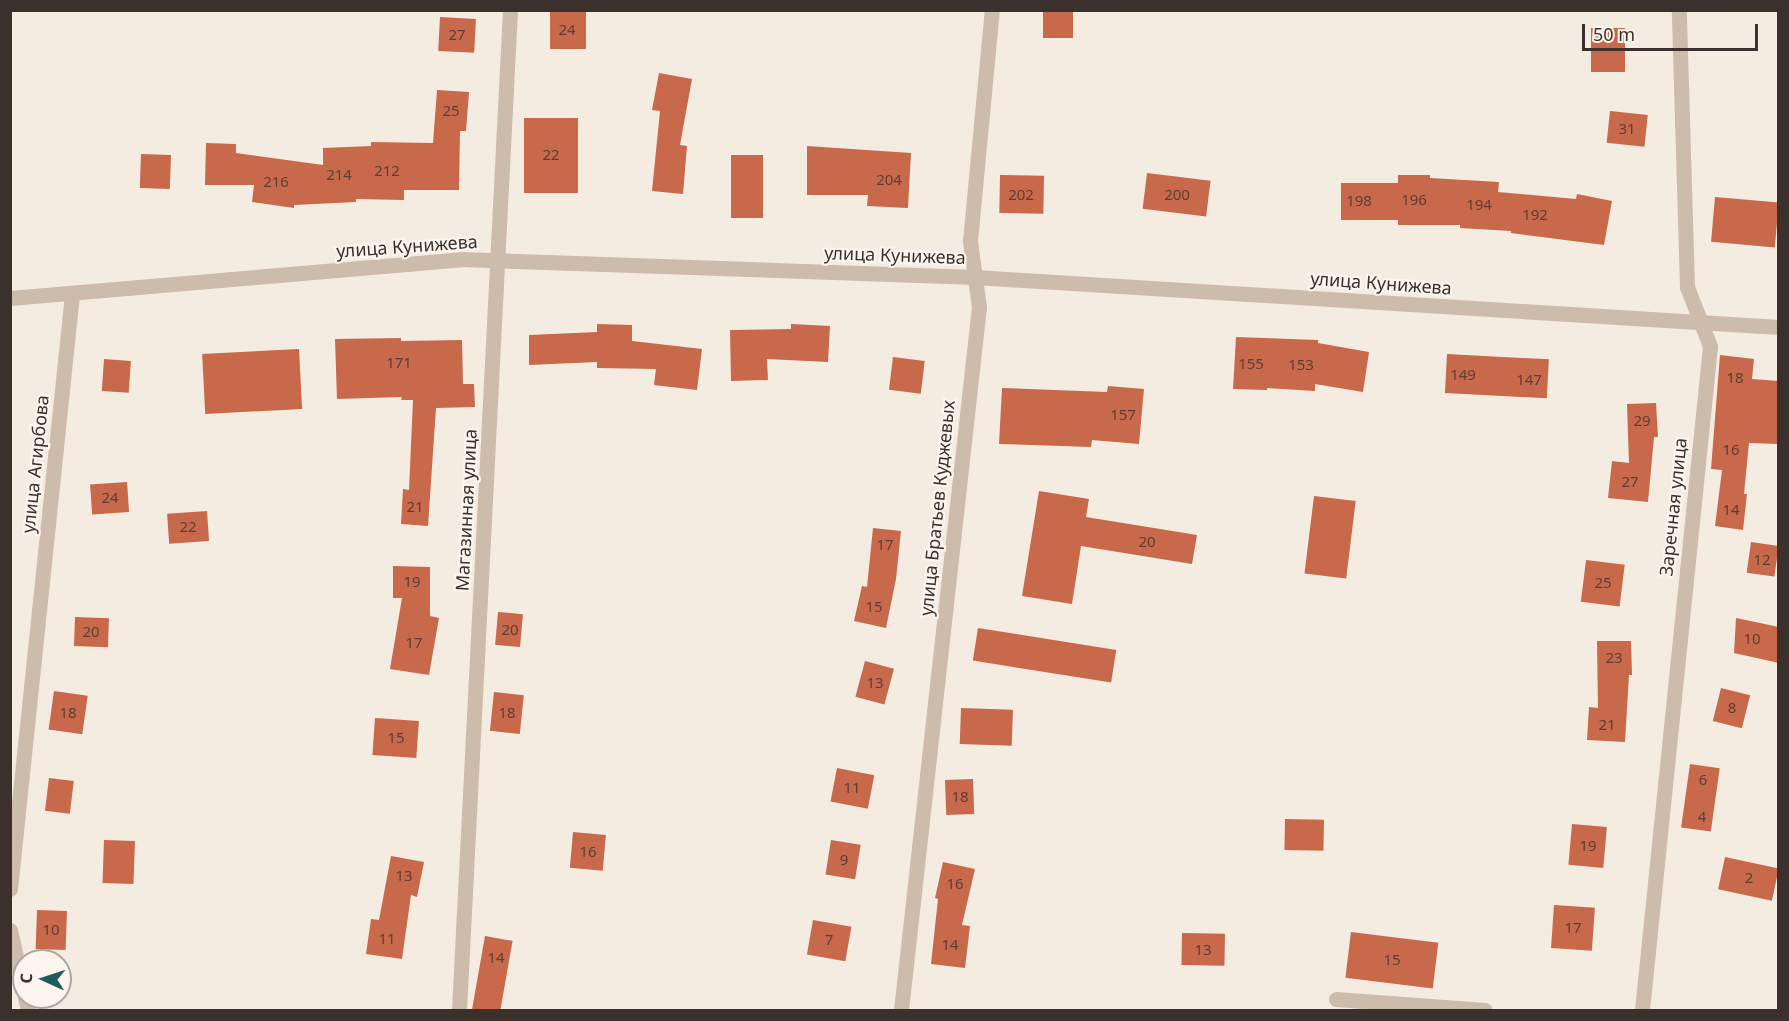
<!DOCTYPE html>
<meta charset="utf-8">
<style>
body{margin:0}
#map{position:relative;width:1789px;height:1021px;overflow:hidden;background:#f4ebe1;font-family:"Noto Sans",sans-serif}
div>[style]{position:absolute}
.building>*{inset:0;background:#c8694b;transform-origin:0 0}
.minor>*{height:15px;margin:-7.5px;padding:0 7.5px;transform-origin:7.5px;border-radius:7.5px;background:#cdbbac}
.tertiary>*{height:15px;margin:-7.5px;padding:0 7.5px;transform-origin:7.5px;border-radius:7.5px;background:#cdbbac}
span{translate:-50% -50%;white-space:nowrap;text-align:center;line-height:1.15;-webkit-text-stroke:4.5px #fbf5ee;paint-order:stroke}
.number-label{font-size:15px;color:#5e3e33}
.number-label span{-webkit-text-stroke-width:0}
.street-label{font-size:18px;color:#3b302b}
.frame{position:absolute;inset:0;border:12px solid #3b302b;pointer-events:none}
.north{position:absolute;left:12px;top:949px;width:60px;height:60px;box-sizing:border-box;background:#fbf5ee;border:2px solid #aea6a0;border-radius:50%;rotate:273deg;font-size:16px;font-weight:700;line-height:24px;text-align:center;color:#3b302b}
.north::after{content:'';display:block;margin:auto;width:21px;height:27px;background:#1f5a5e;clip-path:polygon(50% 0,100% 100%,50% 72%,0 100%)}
.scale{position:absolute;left:1582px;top:24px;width:176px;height:27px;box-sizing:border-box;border:3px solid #3b302b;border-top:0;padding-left:8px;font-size:18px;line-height:21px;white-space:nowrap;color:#3b302b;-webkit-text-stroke:4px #fbf5ee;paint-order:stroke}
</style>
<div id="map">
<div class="building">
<i style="left:550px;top:10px;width:36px;height:39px"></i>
<i style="left:1043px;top:10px;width:30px;height:28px"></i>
<i style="left:440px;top:17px;width:36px;height:34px;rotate:3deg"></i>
<i style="left:1591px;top:28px;width:34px;height:44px"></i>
<i style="clip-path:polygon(659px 73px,692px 79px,680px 145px,687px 146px,683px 194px,652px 191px,660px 111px,652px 110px)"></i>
<i style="clip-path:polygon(437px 90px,469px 92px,466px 131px,460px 131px,459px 190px,404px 190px,404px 200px,356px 199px,356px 202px,294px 205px,294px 208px,252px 202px,254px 185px,205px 185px,206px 143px,236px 144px,236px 153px,323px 165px,323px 148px,371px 146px,371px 142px,433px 143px)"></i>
<i style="left:1610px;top:111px;width:38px;height:32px;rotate:6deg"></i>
<i style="left:524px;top:118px;width:54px;height:75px"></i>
<i style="clip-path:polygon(807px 146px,911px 153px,908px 208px,867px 206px,868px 195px,807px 195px)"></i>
<i style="left:141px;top:154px;width:30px;height:34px;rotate:2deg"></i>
<i style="left:731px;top:155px;width:32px;height:63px"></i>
<i style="left:1147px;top:173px;width:64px;height:36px;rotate:7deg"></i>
<i style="left:1000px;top:175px;width:44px;height:38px;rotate:1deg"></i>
<i style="clip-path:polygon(1398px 175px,1430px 175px,1430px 178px,1499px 182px,1498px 192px,1576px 199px,1577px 194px,1612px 201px,1604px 245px,1511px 233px,1511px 231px,1460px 228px,1460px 225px,1398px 225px,1398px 220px,1341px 220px,1341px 183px,1398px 183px)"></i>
<i style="left:1715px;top:197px;width:64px;height:45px;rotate:5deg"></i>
<i style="clip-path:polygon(597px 324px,632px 325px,632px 341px,702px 349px,697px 390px,654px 385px,656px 369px,597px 368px,597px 362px,529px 365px,529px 335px,597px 332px)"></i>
<i style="clip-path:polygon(791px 324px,830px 326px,828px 362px,767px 359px,768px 380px,731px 381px,730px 330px,791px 329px)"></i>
<i style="clip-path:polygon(1236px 337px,1318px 340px,1318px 343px,1369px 352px,1363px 392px,1315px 384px,1315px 391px,1267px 388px,1267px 390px,1233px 389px)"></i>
<i style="clip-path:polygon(401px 338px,401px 341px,462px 340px,463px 384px,474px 384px,475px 407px,436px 408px,428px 526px,401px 524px,403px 489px,409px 490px,413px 400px,401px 400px,402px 397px,337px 399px,335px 339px)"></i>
<i style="left:299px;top:349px;width:60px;height:97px;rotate:87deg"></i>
<i style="left:1447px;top:354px;width:102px;height:39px;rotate:3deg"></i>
<i style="clip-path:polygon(1720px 355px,1754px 359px,1752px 379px,1779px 381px,1779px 444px,1749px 443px,1744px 494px,1747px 494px,1743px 530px,1715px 526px,1722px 470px,1711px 469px)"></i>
<i style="left:893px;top:357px;width:32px;height:33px;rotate:7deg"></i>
<i style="left:104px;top:359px;width:27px;height:32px;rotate:4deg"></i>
<i style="clip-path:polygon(1108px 386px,1144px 389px,1139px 444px,1092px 440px,1091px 447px,999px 444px,1002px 388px,1107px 392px)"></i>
<i style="clip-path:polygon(1656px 403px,1658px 437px,1654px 437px,1648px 502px,1608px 498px,1612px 461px,1629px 463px,1627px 404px)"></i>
<i style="left:127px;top:482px;width:30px;height:37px;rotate:86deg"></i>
<i style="clip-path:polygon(1039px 491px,1089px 499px,1086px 517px,1197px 535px,1192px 564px,1081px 546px,1072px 604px,1022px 596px)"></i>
<i style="left:1314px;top:496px;width:42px;height:78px;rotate:7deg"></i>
<i style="left:207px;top:511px;width:30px;height:40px;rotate:86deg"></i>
<i style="clip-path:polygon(873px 528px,901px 531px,896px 579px,886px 628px,854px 621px,862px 586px,867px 587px)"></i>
<i style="left:1751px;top:542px;width:28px;height:31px;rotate:8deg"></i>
<i style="left:1586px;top:560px;width:39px;height:42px;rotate:7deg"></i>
<i style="clip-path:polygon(393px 566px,430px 567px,430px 616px,439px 618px,429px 675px,390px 669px,402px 598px,393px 598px)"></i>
<i style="left:498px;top:612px;width:25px;height:33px;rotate:5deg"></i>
<i style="left:75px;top:617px;width:34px;height:29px;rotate:2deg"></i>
<i style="clip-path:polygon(1736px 618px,1779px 627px,1779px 663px,1734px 653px)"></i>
<i style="left:978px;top:628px;width:140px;height:33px;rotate:9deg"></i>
<i style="clip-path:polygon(1597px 641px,1631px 641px,1632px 675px,1629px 675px,1625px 742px,1587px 740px,1589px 707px,1598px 708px)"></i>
<i style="left:865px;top:661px;width:30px;height:37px;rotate:15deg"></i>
<i style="left:1721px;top:688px;width:30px;height:34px;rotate:14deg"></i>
<i style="left:54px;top:691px;width:34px;height:39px;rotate:8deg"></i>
<i style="left:494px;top:692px;width:30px;height:39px;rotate:6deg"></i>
<i style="left:961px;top:708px;width:52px;height:36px;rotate:2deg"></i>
<i style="left:375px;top:718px;width:44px;height:37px;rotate:4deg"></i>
<i style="left:1690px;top:764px;width:30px;height:64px;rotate:8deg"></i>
<i style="left:837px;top:768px;width:38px;height:34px;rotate:11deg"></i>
<i style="left:49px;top:778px;width:25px;height:33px;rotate:7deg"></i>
<i style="left:973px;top:779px;width:35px;height:28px;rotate:88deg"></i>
<i style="left:1285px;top:819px;width:39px;height:31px;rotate:1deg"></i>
<i style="left:1572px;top:824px;width:35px;height:41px;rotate:5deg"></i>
<i style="left:573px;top:832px;width:33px;height:36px;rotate:5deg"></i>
<i style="left:104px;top:840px;width:31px;height:43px;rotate:2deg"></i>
<i style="left:831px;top:840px;width:30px;height:35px;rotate:9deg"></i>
<i style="clip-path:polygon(391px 856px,424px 862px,417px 897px,411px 895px,402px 959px,366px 954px,371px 919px,379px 920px)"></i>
<i style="left:1725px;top:857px;width:55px;height:33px;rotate:12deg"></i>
<i style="clip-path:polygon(943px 862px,975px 869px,962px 925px,970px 926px,965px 968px,931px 964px,938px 899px,935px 898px)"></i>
<i style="left:1554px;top:905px;width:41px;height:43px;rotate:4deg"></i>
<i style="left:37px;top:910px;width:30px;height:39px;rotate:2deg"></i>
<i style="left:813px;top:920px;width:39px;height:35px;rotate:10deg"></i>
<i style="left:1351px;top:932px;width:88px;height:46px;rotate:7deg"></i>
<i style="left:1182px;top:933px;width:43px;height:32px;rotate:1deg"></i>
<i style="left:485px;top:936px;width:28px;height:76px;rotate:10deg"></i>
</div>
<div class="minor">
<i style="left:10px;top:889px;width:598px;rotate:-84.05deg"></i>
<i style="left:10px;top:930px;width:64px;rotate:77.3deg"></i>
<i style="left:25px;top:997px;width:13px;rotate:77deg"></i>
<i style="left:1336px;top:999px;width:149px;rotate:4.2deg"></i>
<i style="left:459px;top:1010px;width:1001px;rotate:-87.08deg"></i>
<i style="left:901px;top:1010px;width:707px;rotate:-83.67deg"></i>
<i style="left:979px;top:307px;width:67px;rotate:-97.8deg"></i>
<i style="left:970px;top:241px;width:232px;rotate:-84.6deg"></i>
<i style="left:1642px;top:1010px;width:667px;rotate:-84.15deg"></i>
<i style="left:1710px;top:346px;width:63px;rotate:-111.3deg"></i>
<i style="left:1687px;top:287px;width:277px;rotate:-91.7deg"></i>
</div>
<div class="tertiary">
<i style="left:10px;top:298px;width:453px;rotate:-4.9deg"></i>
<i style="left:461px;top:259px;width:514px;rotate:2.01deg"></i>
<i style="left:975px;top:277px;width:805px;rotate:3.56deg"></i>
</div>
<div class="number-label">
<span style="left:567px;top:30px">24</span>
<span style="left:457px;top:35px">27</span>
<span style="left:451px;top:111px">25</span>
<span style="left:1627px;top:129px">31</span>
<span style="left:551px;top:155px">22</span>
<span style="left:387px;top:171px">212</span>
<span style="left:339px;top:175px">214</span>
<span style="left:889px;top:180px">204</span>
<span style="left:276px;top:182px">216</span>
<span style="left:1021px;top:195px">202</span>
<span style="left:1177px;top:195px">200</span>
<span style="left:1414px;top:200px">196</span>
<span style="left:1359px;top:201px">198</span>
<span style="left:1479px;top:205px">194</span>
<span style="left:1535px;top:215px">192</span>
<span style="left:399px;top:363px">171</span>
<span style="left:1251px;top:364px">155</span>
<span style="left:1301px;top:365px">153</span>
<span style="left:1463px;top:375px">149</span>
<span style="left:1735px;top:378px">18</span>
<span style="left:1529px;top:380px">147</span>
<span style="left:1123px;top:415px">157</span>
<span style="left:1642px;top:421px">29</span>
<span style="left:1731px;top:450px">16</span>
<span style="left:1630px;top:482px">27</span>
<span style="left:110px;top:498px">24</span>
<span style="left:415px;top:507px">21</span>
<span style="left:1731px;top:510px">14</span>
<span style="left:188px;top:527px">22</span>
<span style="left:1147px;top:542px">20</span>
<span style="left:885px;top:545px">17</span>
<span style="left:1762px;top:560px">12</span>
<span style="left:412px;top:582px">19</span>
<span style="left:1603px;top:583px">25</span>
<span style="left:874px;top:607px">15</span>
<span style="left:510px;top:630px">20</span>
<span style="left:91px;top:632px">20</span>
<span style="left:1752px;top:639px">10</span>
<span style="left:414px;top:643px">17</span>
<span style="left:1614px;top:658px">23</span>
<span style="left:875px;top:683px">13</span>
<span style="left:1732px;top:708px">8</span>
<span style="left:68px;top:713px">18</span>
<span style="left:507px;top:713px">18</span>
<span style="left:1607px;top:725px">21</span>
<span style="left:396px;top:738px">15</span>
<span style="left:1703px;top:780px">6</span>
<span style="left:852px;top:788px">11</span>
<span style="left:960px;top:797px">18</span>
<span style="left:1702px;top:817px">4</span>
<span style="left:1588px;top:846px">19</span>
<span style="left:588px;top:852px">16</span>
<span style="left:844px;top:860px">9</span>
<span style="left:404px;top:876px">13</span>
<span style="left:1749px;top:878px">2</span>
<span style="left:955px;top:884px">16</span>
<span style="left:1573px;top:928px">17</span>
<span style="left:51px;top:930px">10</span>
<span style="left:387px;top:939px">11</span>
<span style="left:829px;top:940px">7</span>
<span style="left:950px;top:945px">14</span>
<span style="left:1203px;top:950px">13</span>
<span style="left:496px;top:958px">14</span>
<span style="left:1392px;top:960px">15</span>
</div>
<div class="street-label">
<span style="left:407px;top:246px;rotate:-4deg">улица Кунижева</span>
<span style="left:895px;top:255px;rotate:2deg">улица Кунижева</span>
<span style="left:1381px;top:283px;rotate:4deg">улица Кунижева</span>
<span style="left:35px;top:464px;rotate:-84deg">улица Агирбова</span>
<span style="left:1673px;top:507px;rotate:-84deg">Заречная улица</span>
<span style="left:937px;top:508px;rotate:-84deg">улица Братьев Куджевых</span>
<span style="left:466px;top:510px;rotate:-87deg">Магазинная улица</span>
</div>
<div class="frame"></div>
<div class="north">С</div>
<div class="scale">50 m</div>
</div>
